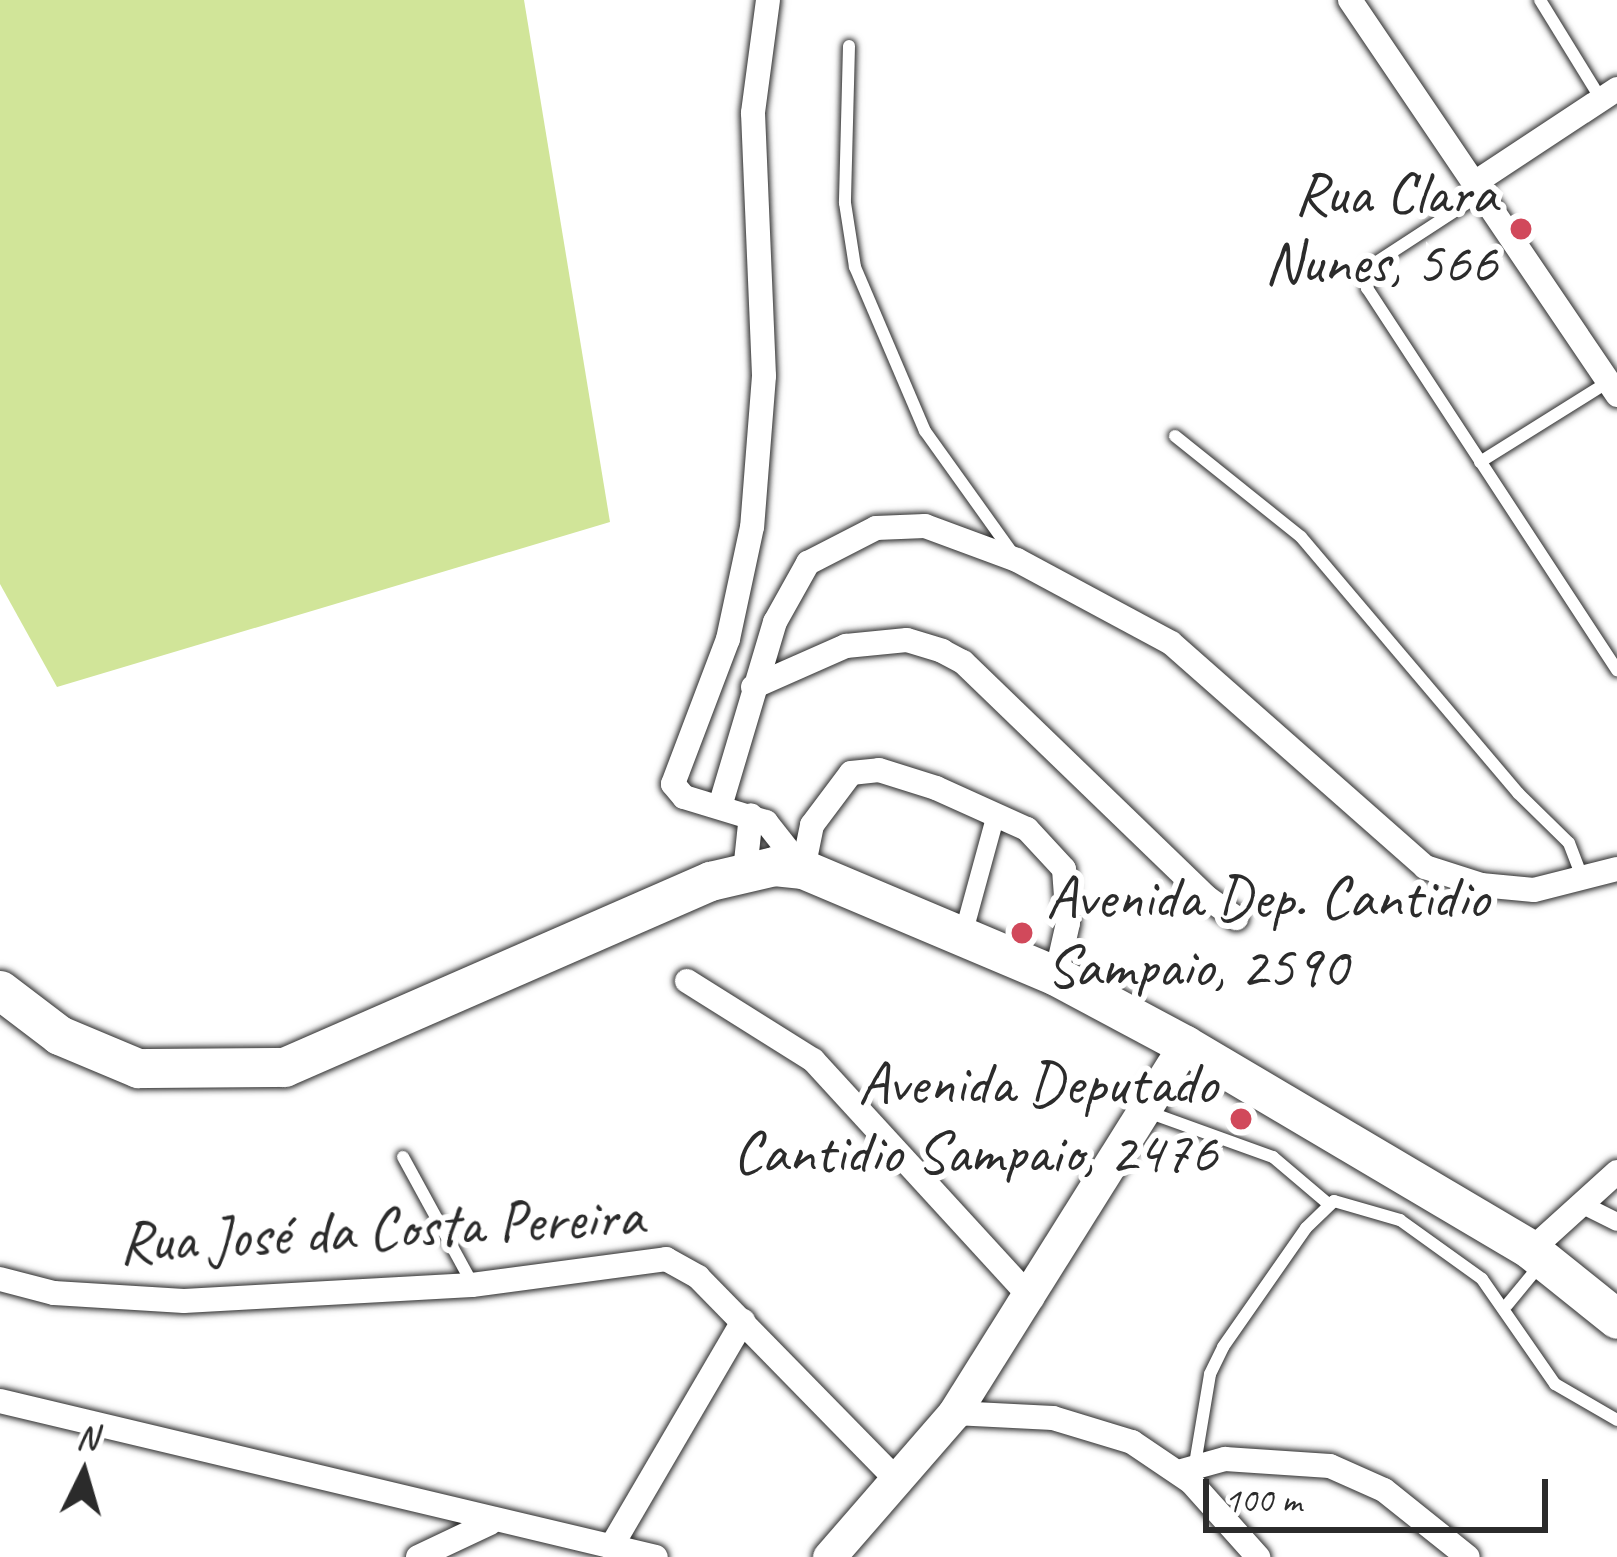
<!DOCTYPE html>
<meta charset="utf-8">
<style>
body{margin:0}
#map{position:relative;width:1617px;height:1557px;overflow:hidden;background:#fff;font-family:Caveat,sans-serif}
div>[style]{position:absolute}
.green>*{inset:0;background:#d1e599}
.roads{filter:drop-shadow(0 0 3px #2b2b2b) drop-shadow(0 0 3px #2b2b2b)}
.service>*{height:12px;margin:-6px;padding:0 6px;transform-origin:6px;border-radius:6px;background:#fff}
.pedestrian>*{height:18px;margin:-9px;padding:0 9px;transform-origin:9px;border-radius:9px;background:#fff}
.minor>*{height:24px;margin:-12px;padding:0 12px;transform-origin:12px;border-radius:12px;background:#fff}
.tertiary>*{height:33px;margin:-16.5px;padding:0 16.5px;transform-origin:16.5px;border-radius:16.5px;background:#fff}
.primary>*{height:39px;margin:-19.5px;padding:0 19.5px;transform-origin:19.5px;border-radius:19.5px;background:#fff}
.dots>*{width:33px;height:33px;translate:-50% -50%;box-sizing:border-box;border:6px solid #fff;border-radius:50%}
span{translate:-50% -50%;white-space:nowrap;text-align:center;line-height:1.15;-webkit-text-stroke:12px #fff;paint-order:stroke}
.poi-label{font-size:60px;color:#2b2b2b}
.right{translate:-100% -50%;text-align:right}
.left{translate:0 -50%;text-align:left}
.street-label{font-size:60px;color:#2b2b2b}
.north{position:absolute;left:24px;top:1413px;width:120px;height:120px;-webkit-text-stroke:9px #fff;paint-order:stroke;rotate:5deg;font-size:33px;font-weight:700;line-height:48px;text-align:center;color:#2b2b2b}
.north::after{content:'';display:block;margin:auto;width:42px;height:54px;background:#2b2b2b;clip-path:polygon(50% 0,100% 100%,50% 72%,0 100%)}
.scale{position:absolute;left:1203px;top:1479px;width:345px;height:54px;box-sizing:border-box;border:6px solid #2b2b2b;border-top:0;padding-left:15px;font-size:36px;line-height:42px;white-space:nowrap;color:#2b2b2b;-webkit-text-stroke:9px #fff;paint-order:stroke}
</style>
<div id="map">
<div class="green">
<i style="clip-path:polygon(0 0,524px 0,610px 522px,57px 687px,0 584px)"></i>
</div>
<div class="roads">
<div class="service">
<i style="left:1540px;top:0;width:116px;rotate:58.4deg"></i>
<i style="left:849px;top:46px;width:157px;rotate:91.5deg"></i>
<i style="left:845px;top:203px;width:65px;rotate:81.1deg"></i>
<i style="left:855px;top:267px;width:178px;rotate:66.9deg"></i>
<i style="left:925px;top:431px;width:151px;rotate:54.4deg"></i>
<i style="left:1481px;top:194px;width:130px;rotate:146.9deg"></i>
<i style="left:1372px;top:265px;width:24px;rotate:102deg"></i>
<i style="left:1367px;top:288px;width:457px;rotate:56.8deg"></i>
<i style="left:1175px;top:436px;width:161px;rotate:38.7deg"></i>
<i style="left:1301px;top:537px;width:336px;rotate:49.7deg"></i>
<i style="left:1518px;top:793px;width:71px;rotate:44.4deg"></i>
<i style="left:1569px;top:843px;width:39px;rotate:69deg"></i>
<i style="left:1480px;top:462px;width:151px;rotate:-32deg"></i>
<i style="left:1148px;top:1112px;width:133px;rotate:19.8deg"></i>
<i style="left:1273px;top:1157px;width:70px;rotate:40.3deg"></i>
<i style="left:403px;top:1157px;width:144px;rotate:61.3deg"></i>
<i style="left:1507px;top:1305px;width:52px;rotate:-50.5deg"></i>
<i style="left:1195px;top:1464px;width:91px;rotate:-80.5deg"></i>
<i style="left:1210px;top:1374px;width:30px;rotate:-64deg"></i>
<i style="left:1223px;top:1347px;width:145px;rotate:-55.1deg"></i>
<i style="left:1306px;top:1228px;width:39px;rotate:-44deg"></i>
<i style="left:1334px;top:1201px;width:69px;rotate:16.1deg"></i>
<i style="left:1400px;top:1220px;width:101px;rotate:35.7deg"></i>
<i style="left:1482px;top:1279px;width:128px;rotate:55.2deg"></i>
<i style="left:1555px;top:1384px;width:72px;rotate:30.1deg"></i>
</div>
<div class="pedestrian">
<i style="left:963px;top:935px;width:125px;rotate:-74.7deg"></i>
<i style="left:1579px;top:1203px;width:42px;rotate:26.6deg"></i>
</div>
<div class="minor">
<i style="left:768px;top:0;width:114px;rotate:97.6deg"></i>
<i style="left:753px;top:113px;width:263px;rotate:87.6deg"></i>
<i style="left:764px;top:376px;width:151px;rotate:94.5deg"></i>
<i style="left:752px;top:527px;width:115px;rotate:102.1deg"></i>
<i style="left:728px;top:639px;width:155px;rotate:110.8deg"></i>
<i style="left:673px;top:784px;width:17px;rotate:50deg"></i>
<i style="left:684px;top:797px;width:86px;rotate:17deg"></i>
<i style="left:766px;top:822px;width:60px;rotate:51.8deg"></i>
<i style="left:1350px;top:0;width:477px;rotate:55.9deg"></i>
<i style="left:1476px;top:182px;width:169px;rotate:-33.4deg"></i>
<i style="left:753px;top:687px;width:102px;rotate:-23.8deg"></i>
<i style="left:846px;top:646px;width:61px;rotate:-5.6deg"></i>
<i style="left:907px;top:640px;width:37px;rotate:17deg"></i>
<i style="left:942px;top:651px;width:24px;rotate:28deg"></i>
<i style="left:963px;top:662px;width:338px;rotate:44deg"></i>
<i style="left:1206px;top:897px;width:37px;rotate:35deg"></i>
<i style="left:721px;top:803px;width:189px;rotate:-73.4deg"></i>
<i style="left:775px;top:622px;width:68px;rotate:-60.8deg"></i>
<i style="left:808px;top:563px;width:76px;rotate:-27.2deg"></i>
<i style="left:876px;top:528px;width:49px;rotate:-2.3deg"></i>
<i style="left:925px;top:526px;width:98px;rotate:20.3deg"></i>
<i style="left:1017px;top:560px;width:175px;rotate:28.3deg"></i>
<i style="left:1171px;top:643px;width:339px;rotate:41.4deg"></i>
<i style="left:1425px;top:867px;width:59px;rotate:17.8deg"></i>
<i style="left:1481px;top:885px;width:53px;rotate:5.4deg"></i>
<i style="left:1534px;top:890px;width:86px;rotate:-14.2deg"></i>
<i style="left:803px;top:869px;width:45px;rotate:-78.4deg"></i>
<i style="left:812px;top:825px;width:65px;rotate:-53.1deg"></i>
<i style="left:851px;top:773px;width:28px;rotate:-6deg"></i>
<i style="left:879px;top:770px;width:60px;rotate:17.5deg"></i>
<i style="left:936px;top:788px;width:100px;rotate:24.3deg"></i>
<i style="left:1027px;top:829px;width:54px;rotate:47.2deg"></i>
<i style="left:1064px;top:869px;width:54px;rotate:85.8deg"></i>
<i style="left:1068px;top:923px;width:54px;rotate:102.8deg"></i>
<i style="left:745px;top:871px;width:56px;rotate:-83.9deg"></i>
<i style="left:687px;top:981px;width:149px;rotate:32.1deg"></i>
<i style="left:813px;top:1060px;width:324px;rotate:47.5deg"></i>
<i style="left:1531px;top:1250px;width:116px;rotate:-42.2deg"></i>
<i style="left:0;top:1279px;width:56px;rotate:14.5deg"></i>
<i style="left:54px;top:1293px;width:130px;rotate:3.5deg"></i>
<i style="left:184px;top:1301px;width:288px;rotate:-3.2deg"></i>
<i style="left:472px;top:1285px;width:196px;rotate:-7.6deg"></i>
<i style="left:666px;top:1259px;width:37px;rotate:29deg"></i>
<i style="left:698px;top:1277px;width:284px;rotate:45.6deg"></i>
<i style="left:0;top:1401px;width:674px;rotate:13.38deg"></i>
<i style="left:954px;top:1413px;width:99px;rotate:2.9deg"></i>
<i style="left:1053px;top:1418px;width:83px;rotate:16.9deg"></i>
<i style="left:1132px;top:1442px;width:71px;rotate:34.1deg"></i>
<i style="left:1191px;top:1482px;width:101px;rotate:48.2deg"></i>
<i style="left:1178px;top:1472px;width:49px;rotate:-15.5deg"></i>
<i style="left:1225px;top:1459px;width:105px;rotate:3.8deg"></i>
<i style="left:1330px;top:1466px;width:59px;rotate:24deg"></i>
<i style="left:1384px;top:1490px;width:107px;rotate:38.6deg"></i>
<i style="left:611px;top:1547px;width:262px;rotate:-59.7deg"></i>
<i style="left:418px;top:1557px;width:80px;rotate:-25.3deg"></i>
</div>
<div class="tertiary">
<i style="left:829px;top:1557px;width:191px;rotate:-49deg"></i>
<i style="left:954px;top:1413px;width:434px;rotate:-57.9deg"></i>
</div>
<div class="primary">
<i style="left:0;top:990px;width:74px;rotate:37.3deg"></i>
<i style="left:59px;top:1035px;width:86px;rotate:22.7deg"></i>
<i style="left:138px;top:1068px;width:146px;rotate:-0.4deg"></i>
<i style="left:284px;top:1067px;width:465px;rotate:-23.6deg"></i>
<i style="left:710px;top:881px;width:66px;rotate:-13.2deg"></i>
<i style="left:774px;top:866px;width:29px;rotate:6deg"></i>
<i style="left:803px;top:869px;width:275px;rotate:22.9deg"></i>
<i style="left:1056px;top:976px;width:146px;rotate:28.1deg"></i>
<i style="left:1185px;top:1045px;width:402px;rotate:30.6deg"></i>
<i style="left:1531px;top:1250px;width:110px;rotate:38.7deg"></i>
</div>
</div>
<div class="dots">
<i style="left:1521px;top:229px;background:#d1495b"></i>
<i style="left:1022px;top:933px;background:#d1495b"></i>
<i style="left:1241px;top:1119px;background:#d1495b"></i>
</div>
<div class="poi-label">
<span class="right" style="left:1497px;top:228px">Rua Clara<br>Nunes, 566</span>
<span class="left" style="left:1046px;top:932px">Avenida Dep. Cantidio<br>Sampaio, 2590</span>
<span class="right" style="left:1217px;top:1118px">Avenida Deputado<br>Cantidio Sampaio, 2476</span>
</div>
<div class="street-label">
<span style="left:381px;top:1229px;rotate:-3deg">Rua José da Costa Pereira</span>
</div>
<div class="north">N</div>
<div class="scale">100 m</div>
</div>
